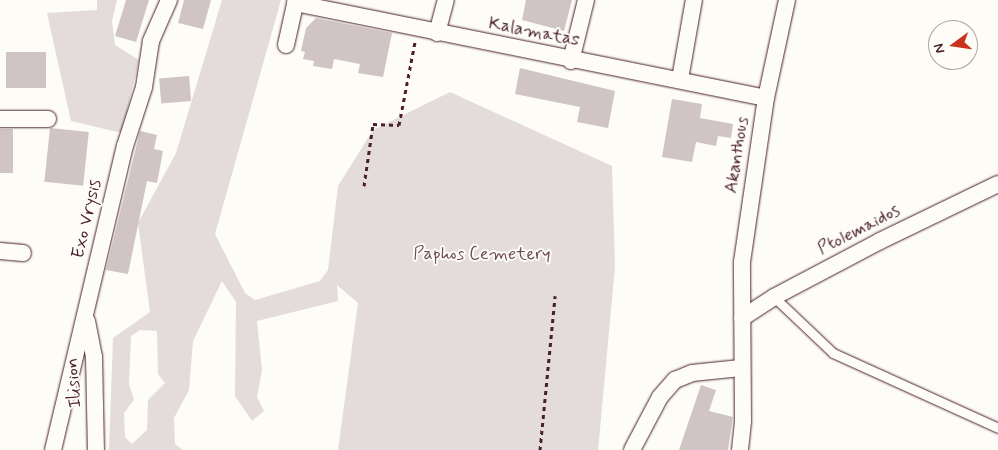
<!DOCTYPE html>
<html>
<head>
<meta charset="utf-8">
<style>
	body { margin:0 }
	#map { position:relative; width:998px; height:450px; overflow:hidden; background:#fdfcf7; font-family:Mynerve,sans-serif }
	div>[style] { position:absolute }
	[style*='--x'] { left:calc(var(--x)*1px); top:calc(var(--y)*1px); width:calc(var(--w)*1px); rotate:calc(var(--a)*1deg) }
	.green>* { inset:0; background:#e3dcda }
	.building>* { inset:0; background:#d0c5c4; transform-origin:0 0 }
	.path>* { height:3px; margin-top:-1.5px; transform-origin:0; background:repeating-linear-gradient(90deg,#4a1f2b 0 4px,transparent 0 8px) }
	.roads { filter:drop-shadow(0 0 1px #4a1f2b) drop-shadow(0 0 1px #4a1f2b) }
	.lane>* { height:9px; margin:-4.5px; padding:0 4.5px; transform-origin:4.5px; border-radius:4.5px; background:#fdfcf7 }
	.street>* { height:16px; margin:-8px; padding:0 8px; transform-origin:8px; border-radius:8px; background:#fdfcf7 }
	span { translate:-50% -50%; white-space:nowrap; text-align:center; line-height:1.15; -webkit-text-stroke:4px #fdfcf7; paint-order:stroke }
	.street-label { font-size:18px; color:#4a1f2b }
	.park-label { font-size:18px; color:#704e57 }
	.north { position:absolute; left:928px; top:20px; width:50px; height:50px; box-sizing:border-box; background:#fdfcf7; border:1px solid #b5a4a5; border-radius:50%; rotate:256deg; font-size:14px; font-weight:700; line-height:20px; text-align:center; color:#4a1f2b }
	.north::after { content:''; display:block; margin:auto; width:18px; height:22px; background:#c8321e; clip-path:polygon(50% 0,100% 100%,50% 72%,0 100%) }
</style>
</head>
<body>
<div id="map">
	<div class="green">
		<div style="clip-path:polygon(97px 0,117px 0,112px 21px,115px 45px,139px 60px,122px 133px,71px 121px,47px 13px,97px 10px)"></div>
		<div style="clip-path:polygon(evenodd,222px 0,281px 0,215px 234px,245px 293px,255px 300px,320px 281px,328px 270px,338px 186px,373px 130px,450px 92px,612px 166px,615px 267px,598px 450px,338px 450px,358px 303px,337px 285px,338px 301px,257px 321px,262px 370px,257px 397px,264px 411px,252px 421px,235px 396px,236px 302px,222px 281px,193px 341px,189px 390px,174px 418px,175px 444px,183px 450px,109px 450px,113px 338px,150px 312px,138px 223px,176px 153px,222px 0,140px 330px,157px 331px,158px 374px,165px 383px,148px 400px,147px 430px,132px 444px,125px 437px,124px 413px,134px 400px,129px 384px,131px 336px,140px 330px)"></div>
	</div>
	<div class="building">
		<div style="clip-path:polygon(126px 0,149px 0,136px 42px,115px 36px)"></div>
		<div style="clip-path:polygon(184px 0,211px 0,203px 29px,178px 23px)"></div>
		<div style="clip-path:polygon(526px 0,572px 0,564px 31px,522px 20px)"></div>
		<div style="clip-path:polygon(316px 18px,392px 33px,383px 77px,358px 73px,360px 64px,334px 59px,332px 69px,313px 66px,314px 61px,303px 59px,305px 52px,301px 51px,306px 28px)"></div>
		<div style="left:6px;top:52px;width:40px;height:36px"></div>
		<div style="clip-path:polygon(520px 68px,615px 91px,608px 128px,577px 122px,580px 107px,515px 94px)"></div>
		<div style="left:189px;top:76px;width:25px;height:30px;rotate:85deg"></div>
		<div style="clip-path:polygon(672px 99px,702px 104px,700px 118px,733px 124px,731px 138px,718px 136px,716px 146px,696px 142px,692px 162px,662px 157px)"></div>
		<div style="left:50px;top:128px;width:39px;height:54px;rotate:6deg"></div>
		<div style="left:0;top:129px;width:13px;height:44px"></div>
		<div style="clip-path:polygon(140px 131px,157px 135px,154px 149px,163px 151px,157px 183px,147px 181px,128px 274px,106px 270px)"></div>
		<div style="clip-path:polygon(701px 385px,716px 390px,709px 411px,733px 417px,728px 450px,679px 450px)"></div>
	</div>
	<div class="path">
		<div style="--x:364;--y:186;--w:63;--a:-81.7"></div>
		<div style="--x:373;--y:124;--w:26;--a:2"></div>
		<div style="--x:399;--y:125;--w:85;--a:-79.1"></div>
		<div style="--x:540;--y:450;--w:155;--a:-84.4"></div>
	</div>
	<div class="roads">
		<div class="lane">
			<div style="--x:774;--y:297;--w:81;--a:43.5"></div>
			<div style="--x:833;--y:353;--w:181;--a:24.4"></div>
		</div>
		<div class="street">
			<div style="--x:295;--y:3;--w:480;--a:11.4"></div>
			<div style="--x:437;--y:33;--w:34;--a:-75"></div>
			<div style="--x:286;--y:45;--w:46;--a:-77.5"></div>
			<div style="--x:571;--y:61;--w:63;--a:-76.2"></div>
			<div style="--x:680;--y:79;--w:80;--a:-80"></div>
			<div style="--x:0;--y:119;--w:48;--a:0"></div>
			<div style="--x:0;--y:251;--w:23;--a:5"></div>
			<div style="--x:742;--y:318;--w:38;--a:-33"></div>
			<div style="--x:774;--y:297;--w:120;--a:-27.8"></div>
			<div style="--x:880;--y:241;--w:131;--a:-25.8"></div>
			<div style="--x:87;--y:321;--w:37;--a:79"></div>
			<div style="--x:94;--y:357;--w:93;--a:88.8"></div>
			<div style="--x:53;--y:450;--w:312;--a:-76.7"></div>
			<div style="--x:125;--y:146;--w:62;--a:-72.1"></div>
			<div style="--x:144;--y:87;--w:47;--a:-81.3"></div>
			<div style="--x:151;--y:41;--w:45;--a:-66.3"></div>
			<div style="--x:632;--y:450;--w:60;--a:-62.2"></div>
			<div style="--x:660;--y:397;--w:23;--a:-49"></div>
			<div style="--x:675;--y:380;--w:18;--a:-22"></div>
			<div style="--x:692;--y:373;--w:49;--a:-5.8"></div>
			<div style="--x:740;--y:450;--w:30;--a:-84"></div>
			<div style="--x:743;--y:420;--w:158;--a:-90.4"></div>
			<div style="--x:742;--y:262;--w:166;--a:-81.7"></div>
			<div style="--x:766;--y:98;--w:100;--a:-77.9"></div>
		</div>
	</div>
	<div class="street-label">
		<span style="left:534px;top:32px;rotate:11deg">Kalamatas</span>
		<span style="left:737px;top:155px;rotate:-81deg">Akanthous</span>
		<span style="left:87px;top:219px;rotate:-77deg">Exo Vrysis</span>
		<span style="left:859px;top:230px;rotate:-27deg">Ptolemaidos</span>
		<span style="left:74px;top:383px;rotate:-94deg">Ilision</span>
	</div>
	<div class="park-label">
		<span style="left:482px;top:254px">Paphos Cemetery</span>
	</div>
	<div class="north">N</div>
</div>
</body>
</html>
